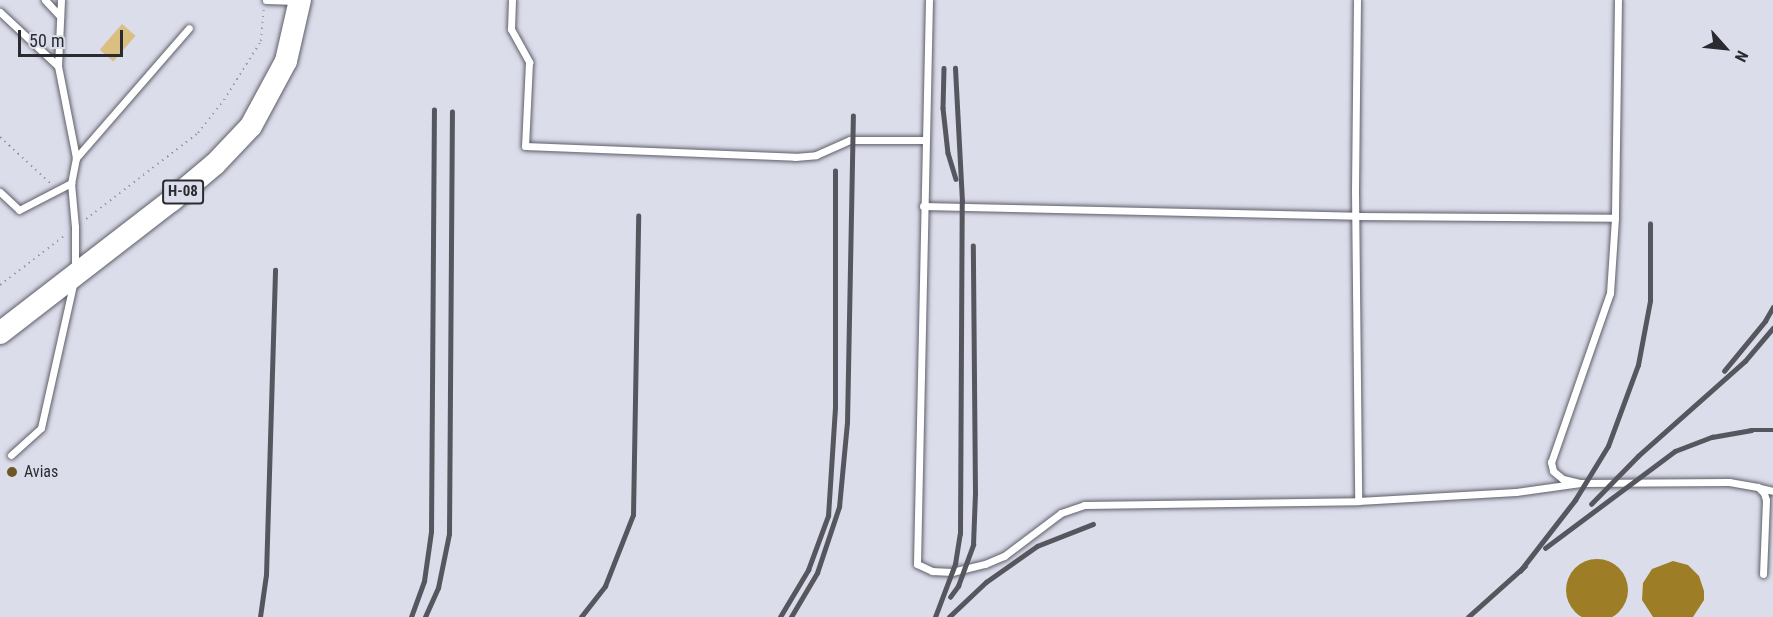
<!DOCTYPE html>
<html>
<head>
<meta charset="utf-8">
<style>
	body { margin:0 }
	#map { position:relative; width:1773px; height:617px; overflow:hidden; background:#dcddea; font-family:"Roboto Condensed",sans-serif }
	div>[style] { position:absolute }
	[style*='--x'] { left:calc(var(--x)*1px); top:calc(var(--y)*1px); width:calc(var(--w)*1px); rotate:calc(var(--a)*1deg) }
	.green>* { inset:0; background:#dabf80; transform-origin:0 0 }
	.water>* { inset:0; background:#9d7d25 }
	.round { border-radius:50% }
	.path>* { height:2px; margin-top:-1px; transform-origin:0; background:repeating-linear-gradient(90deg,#999aa4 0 1.5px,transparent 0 6px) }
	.roads { filter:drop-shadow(0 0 2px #5d5e69) drop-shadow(0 0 2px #5d5e69) }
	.service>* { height:7px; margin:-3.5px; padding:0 3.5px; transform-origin:3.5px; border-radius:3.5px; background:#fff }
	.primary>* { height:22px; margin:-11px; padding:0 11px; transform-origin:11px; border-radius:11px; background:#fff }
	.rail>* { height:4.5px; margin:-2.25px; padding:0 2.25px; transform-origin:2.25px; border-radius:2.25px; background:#56575e }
	.dots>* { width:16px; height:16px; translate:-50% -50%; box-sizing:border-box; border:3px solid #dcddea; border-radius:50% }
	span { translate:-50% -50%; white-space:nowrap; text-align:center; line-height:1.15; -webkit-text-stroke:5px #dcddea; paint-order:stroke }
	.shield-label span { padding:2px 4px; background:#dcddea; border:2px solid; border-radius:4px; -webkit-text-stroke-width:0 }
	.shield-label { font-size:15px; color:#2a2b30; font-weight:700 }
	.poi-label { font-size:16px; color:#2a2b30 }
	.left { translate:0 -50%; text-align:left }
	.north { position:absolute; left:1695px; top:18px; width:60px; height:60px; -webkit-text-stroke:4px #dcddea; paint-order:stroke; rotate:117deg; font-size:16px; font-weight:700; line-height:24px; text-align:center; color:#2a2b30 }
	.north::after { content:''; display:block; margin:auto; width:21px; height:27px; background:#2a2b30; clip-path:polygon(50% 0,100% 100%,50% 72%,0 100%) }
	.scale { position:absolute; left:18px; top:30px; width:105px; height:27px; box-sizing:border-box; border:3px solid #2a2b30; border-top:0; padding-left:8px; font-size:18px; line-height:21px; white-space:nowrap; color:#2a2b30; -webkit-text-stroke:4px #dcddea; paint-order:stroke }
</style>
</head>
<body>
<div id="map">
	<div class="green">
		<div style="left:122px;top:24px;width:18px;height:34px;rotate:41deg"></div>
	</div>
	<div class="water">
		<div class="round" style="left:1566px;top:559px;width:62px;height:62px"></div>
		<div style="clip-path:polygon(1673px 561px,1688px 565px,1699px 576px,1704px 591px,1704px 600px,1693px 617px,1653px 617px,1642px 600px,1643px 583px,1652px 569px)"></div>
	</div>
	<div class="path">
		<div style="--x:0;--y:137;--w:68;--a:42.6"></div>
		<div style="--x:86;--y:219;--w:141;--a:-37.5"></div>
		<div style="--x:198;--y:133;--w:42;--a:-51.8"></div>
		<div style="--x:224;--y:100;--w:70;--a:-57.9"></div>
		<div style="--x:261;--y:41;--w:32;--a:-85"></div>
		<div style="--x:0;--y:285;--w:81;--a:-37.4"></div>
	</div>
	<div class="roads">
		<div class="service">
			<div style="--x:45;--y:0;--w:22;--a:47"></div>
			<div style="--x:61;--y:0;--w:66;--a:92.6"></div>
			<div style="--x:58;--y:66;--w:94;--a:78.9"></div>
			<div style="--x:76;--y:158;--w:25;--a:101"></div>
			<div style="--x:71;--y:183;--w:44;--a:84.8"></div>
			<div style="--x:75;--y:227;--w:41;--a:90"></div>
			<div style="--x:266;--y:0;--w:30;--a:2"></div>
			<div style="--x:512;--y:0;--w:29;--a:92"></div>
			<div style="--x:511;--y:29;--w:38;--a:61"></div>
			<div style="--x:529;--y:62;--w:84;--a:92.7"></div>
			<div style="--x:525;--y:146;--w:270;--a:2.3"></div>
			<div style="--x:795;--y:157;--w:21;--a:-5"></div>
			<div style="--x:816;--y:155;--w:37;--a:-24"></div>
			<div style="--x:850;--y:140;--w:75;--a:0"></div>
			<div style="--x:929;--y:0;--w:564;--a:91.22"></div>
			<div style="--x:917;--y:564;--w:17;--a:25"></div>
			<div style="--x:932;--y:571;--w:20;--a:3"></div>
			<div style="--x:952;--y:572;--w:34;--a:-14"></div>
			<div style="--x:985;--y:564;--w:21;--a:-23"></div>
			<div style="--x:1004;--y:556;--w:71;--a:-37"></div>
			<div style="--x:1061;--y:513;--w:24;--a:-19"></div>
			<div style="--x:1084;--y:505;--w:274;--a:-0.8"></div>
			<div style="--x:1358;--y:501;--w:158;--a:-3.3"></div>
			<div style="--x:1516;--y:492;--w:65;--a:-8"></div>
			<div style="--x:1357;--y:0;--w:191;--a:90.6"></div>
			<div style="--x:1355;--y:191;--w:310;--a:89.4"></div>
			<div style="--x:1618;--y:0;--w:218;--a:90.8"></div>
			<div style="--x:1615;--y:218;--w:75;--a:93.8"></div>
			<div style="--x:1610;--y:293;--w:179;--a:109.2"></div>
			<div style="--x:1551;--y:462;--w:9;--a:77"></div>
			<div style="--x:1553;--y:471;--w:13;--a:39"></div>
			<div style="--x:1563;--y:479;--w:17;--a:13"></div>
			<div style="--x:1580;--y:483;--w:149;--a:-0.4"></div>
			<div style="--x:1729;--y:482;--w:29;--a:10"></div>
			<div style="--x:1758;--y:487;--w:8;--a:45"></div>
			<div style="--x:1764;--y:493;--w:7;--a:74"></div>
			<div style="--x:1766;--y:500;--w:74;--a:92.3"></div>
			<div style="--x:0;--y:12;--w:79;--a:43"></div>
			<div style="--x:76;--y:158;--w:172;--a:-49"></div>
			<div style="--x:0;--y:192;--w:26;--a:43"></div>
			<div style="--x:19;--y:210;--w:59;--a:-27.4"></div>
			<div style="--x:923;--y:206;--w:433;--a:1.3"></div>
			<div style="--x:1356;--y:216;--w:259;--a:0.4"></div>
			<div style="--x:11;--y:455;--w:40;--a:-42"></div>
			<div style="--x:41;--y:428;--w:147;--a:-77.4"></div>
			<div style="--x:1760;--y:488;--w:13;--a:13"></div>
		</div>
		<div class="primary">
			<div style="--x:0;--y:333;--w:216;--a:-37.7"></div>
			<div style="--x:171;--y:201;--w:57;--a:-40.1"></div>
			<div style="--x:215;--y:164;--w:52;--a:-46.5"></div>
			<div style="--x:251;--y:126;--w:74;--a:-61.7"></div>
			<div style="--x:286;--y:61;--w:63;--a:-77.1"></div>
		</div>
	</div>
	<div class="rail">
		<div style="--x:944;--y:68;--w:40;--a:91.4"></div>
		<div style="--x:943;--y:108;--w:45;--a:83.7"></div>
		<div style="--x:948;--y:153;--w:27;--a:73"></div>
		<div style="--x:1724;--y:371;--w:65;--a:-50.6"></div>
		<div style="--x:1765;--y:321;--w:16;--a:-60"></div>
		<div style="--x:1591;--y:504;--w:67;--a:-45.6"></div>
		<div style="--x:1638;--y:456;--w:143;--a:-41.6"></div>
		<div style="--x:1745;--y:361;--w:43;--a:-49.7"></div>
		<div style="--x:1545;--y:548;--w:162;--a:-36.7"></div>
		<div style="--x:1675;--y:451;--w:40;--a:-21"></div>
		<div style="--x:1712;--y:437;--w:40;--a:-10"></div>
		<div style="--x:1751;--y:430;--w:22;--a:0"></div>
		<div style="--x:1520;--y:571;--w:90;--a:-52.2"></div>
		<div style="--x:1575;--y:500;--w:63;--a:-58.6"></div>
		<div style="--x:1608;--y:446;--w:86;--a:-69.7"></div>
		<div style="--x:1638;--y:365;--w:65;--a:-79.4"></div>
		<div style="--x:1650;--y:301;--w:77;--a:-90"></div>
		<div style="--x:950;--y:597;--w:14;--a:-54"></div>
		<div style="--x:958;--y:586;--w:44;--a:-69.9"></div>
		<div style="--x:973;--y:545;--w:51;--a:-87.8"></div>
		<div style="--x:975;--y:494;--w:248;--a:-90.5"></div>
		<div style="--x:260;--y:617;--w:42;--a:-81.9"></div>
		<div style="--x:266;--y:575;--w:305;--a:-88.3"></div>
		<div style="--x:411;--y:617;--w:38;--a:-70"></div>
		<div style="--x:424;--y:581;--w:49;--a:-81.9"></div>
		<div style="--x:431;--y:532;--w:422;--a:-89.6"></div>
		<div style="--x:425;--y:617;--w:32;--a:-66"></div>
		<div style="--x:438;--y:588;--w:55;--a:-78.5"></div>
		<div style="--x:449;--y:534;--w:422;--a:-89.6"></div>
		<div style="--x:581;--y:617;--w:39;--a:-52"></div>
		<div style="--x:605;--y:586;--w:76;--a:-68.5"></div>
		<div style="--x:633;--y:515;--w:299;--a:-89"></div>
		<div style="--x:780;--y:617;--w:55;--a:-59.2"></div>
		<div style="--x:808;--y:570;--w:58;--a:-69.7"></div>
		<div style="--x:828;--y:516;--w:108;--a:-86.3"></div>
		<div style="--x:835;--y:408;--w:237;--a:-90"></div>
		<div style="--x:791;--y:617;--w:51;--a:-59.4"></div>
		<div style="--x:817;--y:573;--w:70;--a:-71.6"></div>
		<div style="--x:839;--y:507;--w:84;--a:-84.6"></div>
		<div style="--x:847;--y:423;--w:307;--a:-88.9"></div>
		<div style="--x:935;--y:617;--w:57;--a:-69.3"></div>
		<div style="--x:955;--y:564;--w:30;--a:-81"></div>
		<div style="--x:960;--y:534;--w:332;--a:-89.7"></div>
		<div style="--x:962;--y:202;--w:134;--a:-93"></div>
		<div style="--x:949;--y:617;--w:51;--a:-43.4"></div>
		<div style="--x:986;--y:582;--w:62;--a:-35.2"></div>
		<div style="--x:1037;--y:546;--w:60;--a:-21.4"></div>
		<div style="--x:1468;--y:617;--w:76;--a:-41.8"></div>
	</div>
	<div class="dots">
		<div style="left:12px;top:472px;background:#6c5827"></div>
	</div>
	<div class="shield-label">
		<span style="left:183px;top:192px">Н-08</span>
	</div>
	<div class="poi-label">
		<span class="left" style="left:24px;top:472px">Avias</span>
	</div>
	<div class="north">N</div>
	<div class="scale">50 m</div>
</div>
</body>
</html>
